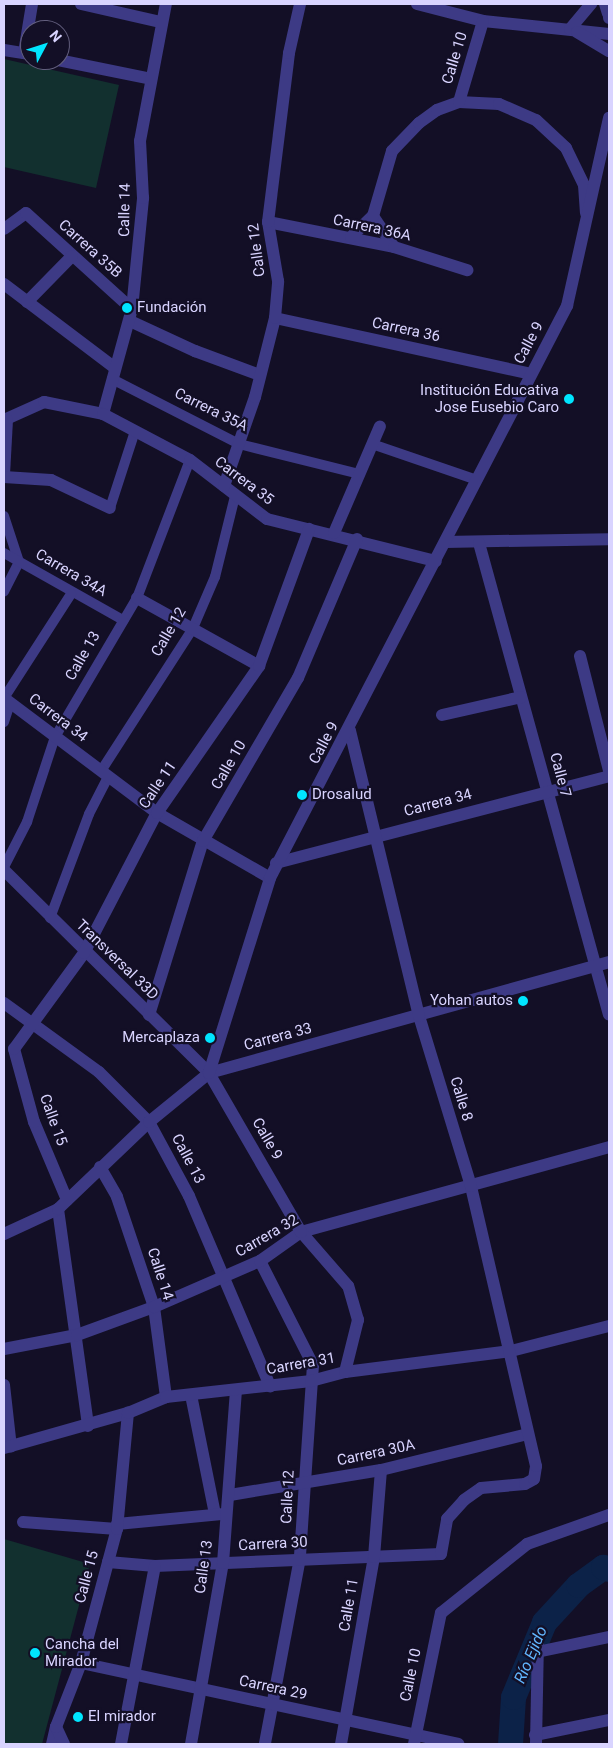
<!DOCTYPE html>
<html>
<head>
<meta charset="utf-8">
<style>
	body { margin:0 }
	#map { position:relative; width:613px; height:1748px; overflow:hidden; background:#130f26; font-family:Roboto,sans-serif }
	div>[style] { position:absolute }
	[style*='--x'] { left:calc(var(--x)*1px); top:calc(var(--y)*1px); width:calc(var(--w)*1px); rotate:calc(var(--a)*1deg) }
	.green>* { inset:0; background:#12302f }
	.river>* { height:25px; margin:-12.5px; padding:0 12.5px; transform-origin:12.5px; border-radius:12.5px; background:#0c2248 }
	.pedestrian>* { height:10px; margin:-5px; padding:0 5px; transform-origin:5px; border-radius:5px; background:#3d3a85 }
	.minor>* { height:12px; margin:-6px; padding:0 6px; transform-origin:6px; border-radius:6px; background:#3d3a85 }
	.tertiary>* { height:12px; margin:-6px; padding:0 6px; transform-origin:6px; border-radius:6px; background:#3d3a85 }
	.dots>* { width:14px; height:14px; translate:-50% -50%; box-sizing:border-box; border:2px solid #130f26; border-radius:50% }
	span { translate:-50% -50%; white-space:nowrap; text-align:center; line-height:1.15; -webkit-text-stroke:4.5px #130f26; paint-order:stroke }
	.street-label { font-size:15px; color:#d9d4ff }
	.poi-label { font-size:15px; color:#d9d4ff }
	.left { translate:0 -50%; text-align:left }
	.right { translate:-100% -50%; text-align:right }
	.water-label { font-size:16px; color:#62b6ff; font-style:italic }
	.frame { position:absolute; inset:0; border:5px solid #d9d4ff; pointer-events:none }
	.north { position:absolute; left:20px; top:20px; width:50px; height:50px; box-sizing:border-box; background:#130f26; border:1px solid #625e7d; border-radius:50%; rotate:50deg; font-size:14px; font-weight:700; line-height:20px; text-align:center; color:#d9d4ff }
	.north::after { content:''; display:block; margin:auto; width:18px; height:22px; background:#00e5ff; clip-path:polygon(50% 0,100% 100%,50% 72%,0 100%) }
</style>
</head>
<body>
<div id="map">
	<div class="green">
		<div style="clip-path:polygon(4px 59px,119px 85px,96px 188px,4px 167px)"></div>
		<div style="clip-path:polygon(4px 1539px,90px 1564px,42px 1744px,4px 1743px)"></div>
	</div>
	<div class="river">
		<div style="--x:510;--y:1744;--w:47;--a:-86.3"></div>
		<div style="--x:513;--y:1697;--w:81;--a:-67.5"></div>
		<div style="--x:544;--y:1622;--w:50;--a:-47.4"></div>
		<div style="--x:578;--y:1585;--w:31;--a:-36"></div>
		<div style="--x:603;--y:1567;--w:6;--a:18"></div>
	</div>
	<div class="pedestrian">
		<div style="--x:112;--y:379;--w:143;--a:27.1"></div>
		<div style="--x:239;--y:444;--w:124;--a:14"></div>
		<div style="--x:372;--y:444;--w:111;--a:18.9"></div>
		<div style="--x:110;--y:508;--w:81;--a:-72"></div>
		<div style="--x:4;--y:516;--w:48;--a:71.9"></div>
		<div style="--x:19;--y:562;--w:33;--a:117"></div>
		<div style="--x:4;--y:553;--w:137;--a:29.4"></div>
		<div style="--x:4;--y:698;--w:124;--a:-57.2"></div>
		<div style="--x:4;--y:722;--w:20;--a:-72"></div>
		<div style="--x:101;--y:771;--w:170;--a:-57.2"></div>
		<div style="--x:193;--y:628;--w:56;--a:-66.7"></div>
		<div style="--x:215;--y:577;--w:83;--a:-76.1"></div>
		<div style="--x:4;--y:867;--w:51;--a:-62.9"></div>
		<div style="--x:27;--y:822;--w:89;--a:-71.8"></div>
		<div style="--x:55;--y:737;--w:161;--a:-59.5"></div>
		<div style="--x:137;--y:598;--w:148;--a:-69"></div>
		<div style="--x:50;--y:918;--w:111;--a:-69.4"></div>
		<div style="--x:89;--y:814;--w:42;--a:-62.8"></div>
	</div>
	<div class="minor">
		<div style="--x:81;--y:4;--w:82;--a:12.7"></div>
		<div style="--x:417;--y:4;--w:68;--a:14.4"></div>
		<div style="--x:483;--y:21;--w:127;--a:5.9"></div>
		<div style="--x:605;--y:4;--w:10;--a:73"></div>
		<div style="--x:570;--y:29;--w:33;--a:-50"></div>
		<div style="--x:577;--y:32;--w:37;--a:31"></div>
		<div style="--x:4;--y:50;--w:26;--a:9"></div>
		<div style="--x:24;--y:53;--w:50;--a:-80.7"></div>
		<div style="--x:58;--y:60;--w:95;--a:11.5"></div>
		<div style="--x:459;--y:102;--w:40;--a:2.9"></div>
		<div style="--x:499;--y:104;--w:40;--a:23.4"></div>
		<div style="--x:536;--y:120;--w:41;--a:43"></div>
		<div style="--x:566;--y:148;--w:41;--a:64.1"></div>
		<div style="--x:584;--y:185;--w:28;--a:86"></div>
		<div style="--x:373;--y:216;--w:37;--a:56"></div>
		<div style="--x:268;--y:222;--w:128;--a:11.2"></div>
		<div style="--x:394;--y:247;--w:77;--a:17.5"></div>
		<div style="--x:4;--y:229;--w:27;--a:-36"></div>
		<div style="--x:26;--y:213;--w:143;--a:42.2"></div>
		<div style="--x:351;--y:237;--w:30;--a:-44"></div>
		<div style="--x:373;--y:216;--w:68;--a:-73.7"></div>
		<div style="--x:392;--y:151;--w:39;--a:-46"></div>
		<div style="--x:419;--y:123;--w:22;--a:-36"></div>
		<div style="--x:437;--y:110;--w:23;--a:-20"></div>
		<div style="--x:459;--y:102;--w:84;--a:-73.5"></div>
		<div style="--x:4;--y:284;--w:139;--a:37.1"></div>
		<div style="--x:27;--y:302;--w:64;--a:-45.6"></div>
		<div style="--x:275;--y:318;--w:262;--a:12.3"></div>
		<div style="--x:130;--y:321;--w:72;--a:24.8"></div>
		<div style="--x:195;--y:351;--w:69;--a:20.3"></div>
		<div style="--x:103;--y:414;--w:109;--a:-74.6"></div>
		<div style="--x:132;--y:309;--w:112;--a:-84.3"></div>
		<div style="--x:143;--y:198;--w:57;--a:-93"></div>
		<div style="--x:140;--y:141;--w:139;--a:-79.3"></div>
		<div style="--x:4;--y:420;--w:44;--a:-24.2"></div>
		<div style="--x:44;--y:402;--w:60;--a:11.5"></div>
		<div style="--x:103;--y:414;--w:98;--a:27.9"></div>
		<div style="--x:190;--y:460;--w:97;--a:37.5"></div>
		<div style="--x:267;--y:519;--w:174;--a:14"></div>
		<div style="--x:4;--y:475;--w:55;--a:-86.9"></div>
		<div style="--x:4;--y:477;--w:47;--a:3.7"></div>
		<div style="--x:51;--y:480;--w:65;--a:25.4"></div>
		<div style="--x:224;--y:486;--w:94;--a:-70.8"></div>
		<div style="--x:255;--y:397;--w:81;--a:-75.8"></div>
		<div style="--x:275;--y:318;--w:37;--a:-85"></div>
		<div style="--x:278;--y:281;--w:60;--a:-99.6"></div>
		<div style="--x:268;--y:222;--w:170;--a:-82.9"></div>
		<div style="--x:289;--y:53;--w:50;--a:-77.3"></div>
		<div style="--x:334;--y:533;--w:116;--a:-66.7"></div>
		<div style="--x:445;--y:542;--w:164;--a:-1"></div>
		<div style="--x:479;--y:543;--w:489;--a:74.6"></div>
		<div style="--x:137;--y:598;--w:140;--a:29.1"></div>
		<div style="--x:580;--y:656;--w:119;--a:75.8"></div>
		<div style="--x:4;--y:698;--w:191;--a:36.9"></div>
		<div style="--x:157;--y:813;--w:130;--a:29.9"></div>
		<div style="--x:442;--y:715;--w:81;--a:-12.8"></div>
		<div style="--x:276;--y:863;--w:344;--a:-14.6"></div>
		<div style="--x:4;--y:870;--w:289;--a:44.7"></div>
		<div style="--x:4;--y:1003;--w:117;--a:36"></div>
		<div style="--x:99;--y:1072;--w:71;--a:45"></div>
		<div style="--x:149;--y:1122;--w:84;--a:61.6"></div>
		<div style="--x:189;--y:1196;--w:207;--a:66.9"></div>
		<div style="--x:149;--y:1015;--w:182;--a:-72.8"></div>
		<div style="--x:203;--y:841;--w:189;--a:-59.8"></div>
		<div style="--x:298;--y:678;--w:151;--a:-67"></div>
		<div style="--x:100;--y:1167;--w:34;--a:60"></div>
		<div style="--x:117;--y:1197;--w:116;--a:71.4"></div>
		<div style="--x:154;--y:1307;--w:91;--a:82.4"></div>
		<div style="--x:67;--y:1200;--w:85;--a:-112.9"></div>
		<div style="--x:34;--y:1122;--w:76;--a:-105.3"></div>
		<div style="--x:14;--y:1049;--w:119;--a:-53.9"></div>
		<div style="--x:84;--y:953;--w:158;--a:-62.5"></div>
		<div style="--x:157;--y:813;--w:179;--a:-55.2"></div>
		<div style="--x:259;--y:666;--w:146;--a:-69.9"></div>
		<div style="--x:58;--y:1209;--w:219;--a:82.1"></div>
		<div style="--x:4;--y:1234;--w:60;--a:-24.8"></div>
		<div style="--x:58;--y:1209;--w:126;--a:-43.7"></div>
		<div style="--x:149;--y:1122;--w:77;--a:-39.2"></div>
		<div style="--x:209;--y:1073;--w:415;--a:-15.5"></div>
		<div style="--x:260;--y:1261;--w:117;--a:63"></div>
		<div style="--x:313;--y:1365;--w:193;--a:93.9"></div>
		<div style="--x:300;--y:1558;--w:189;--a:100.7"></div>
		<div style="--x:4;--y:1349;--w:74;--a:-10.9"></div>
		<div style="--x:77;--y:1335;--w:82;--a:-20"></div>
		<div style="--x:154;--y:1307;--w:116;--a:-23.5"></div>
		<div style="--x:260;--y:1261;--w:50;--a:-35.3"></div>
		<div style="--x:301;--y:1232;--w:320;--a:-15.4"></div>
		<div style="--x:345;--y:1372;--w:167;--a:-7.2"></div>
		<div style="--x:511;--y:1351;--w:101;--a:-14.3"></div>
		<div style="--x:4;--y:1385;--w:62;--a:83.6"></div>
		<div style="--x:191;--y:1395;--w:121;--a:78.6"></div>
		<div style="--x:4;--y:1448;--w:129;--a:-15.8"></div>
		<div style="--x:230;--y:1495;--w:153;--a:-9.4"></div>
		<div style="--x:381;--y:1470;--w:151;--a:-13.8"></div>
		<div style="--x:23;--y:1522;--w:94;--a:4.3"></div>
		<div style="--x:117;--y:1524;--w:105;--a:-5.4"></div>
		<div style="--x:108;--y:1562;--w:47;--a:4.9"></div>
		<div style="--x:155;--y:1566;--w:286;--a:-2.4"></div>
		<div style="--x:441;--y:1554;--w:36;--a:-80"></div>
		<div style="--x:447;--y:1519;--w:25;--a:-48"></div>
		<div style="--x:464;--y:1500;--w:21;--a:-35"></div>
		<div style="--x:481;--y:1488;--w:44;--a:-5.2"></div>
		<div style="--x:525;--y:1484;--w:10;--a:-29"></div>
		<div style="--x:534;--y:1479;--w:13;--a:-81"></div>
		<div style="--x:536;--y:1466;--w:287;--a:-103.1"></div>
		<div style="--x:471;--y:1186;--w:178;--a:-107"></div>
		<div style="--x:419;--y:1016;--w:294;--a:-103.6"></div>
		<div style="--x:537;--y:1652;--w:74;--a:-11.8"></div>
		<div style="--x:81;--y:1663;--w:386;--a:12.1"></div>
		<div style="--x:535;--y:1735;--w:76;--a:-11.5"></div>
		<div style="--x:52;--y:1744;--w:17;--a:-77"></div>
		<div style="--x:121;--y:1744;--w:181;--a:-79.2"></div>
		<div style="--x:191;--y:1744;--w:184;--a:-80"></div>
		<div style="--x:223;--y:1563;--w:171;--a:-85.7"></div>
		<div style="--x:341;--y:1744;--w:190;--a:-80"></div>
		<div style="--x:374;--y:1557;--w:87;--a:-85.4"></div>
		<div style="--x:414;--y:1744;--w:134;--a:-78.4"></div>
		<div style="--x:441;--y:1613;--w:110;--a:-38.7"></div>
		<div style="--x:527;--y:1544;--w:87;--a:-19.5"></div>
		<div style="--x:536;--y:1744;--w:102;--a:-88.9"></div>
	</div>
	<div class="tertiary">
		<div style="--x:609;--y:13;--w:5;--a:90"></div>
		<div style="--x:64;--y:1744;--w:19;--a:-115"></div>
		<div style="--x:56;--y:1727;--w:69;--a:-68.7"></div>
		<div style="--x:81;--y:1663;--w:139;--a:-75"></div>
		<div style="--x:117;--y:1529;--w:117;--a:-84.6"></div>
		<div style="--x:128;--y:1413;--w:41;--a:-22.8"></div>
		<div style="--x:166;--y:1397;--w:146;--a:-6.3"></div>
		<div style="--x:311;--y:1381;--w:35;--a:-15"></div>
		<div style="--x:345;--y:1372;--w:54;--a:-76"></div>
		<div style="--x:358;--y:1320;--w:35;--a:-106"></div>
		<div style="--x:348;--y:1286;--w:72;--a:-131"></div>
		<div style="--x:301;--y:1232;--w:184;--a:-120.1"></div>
		<div style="--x:209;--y:1073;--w:204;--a:-72.6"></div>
		<div style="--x:270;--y:878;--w:645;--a:-62.56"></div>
		<div style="--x:567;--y:306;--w:193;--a:-77.4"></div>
	</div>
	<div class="dots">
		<div style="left:127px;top:308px;background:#00e5ff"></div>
		<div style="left:569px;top:399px;background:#00e5ff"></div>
		<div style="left:302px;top:795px;background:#00e5ff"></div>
		<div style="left:523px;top:1001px;background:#00e5ff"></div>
		<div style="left:210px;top:1038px;background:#00e5ff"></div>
		<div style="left:35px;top:1653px;background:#00e5ff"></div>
		<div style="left:78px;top:1717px;background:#00e5ff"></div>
	</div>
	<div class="street-label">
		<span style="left:455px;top:58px;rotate:-73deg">Calle 10</span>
		<span style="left:125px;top:210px;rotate:-89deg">Calle 14</span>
		<span style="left:372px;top:228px;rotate:12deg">Carrera 36A</span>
		<span style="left:90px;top:249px;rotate:42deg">Carrera 35B</span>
		<span style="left:257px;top:250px;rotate:-97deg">Calle 12</span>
		<span style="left:406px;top:330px;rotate:12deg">Carrera 36</span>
		<span style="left:529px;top:343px;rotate:-62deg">Calle 9</span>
		<span style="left:211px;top:410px;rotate:26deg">Carrera 35A</span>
		<span style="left:244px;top:481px;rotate:37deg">Carrera 35</span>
		<span style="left:71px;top:573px;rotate:30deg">Carrera 34A</span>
		<span style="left:169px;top:632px;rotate:-60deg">Calle 12</span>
		<span style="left:83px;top:656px;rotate:-60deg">Calle 13</span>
		<span style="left:58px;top:718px;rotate:37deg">Carrera 34</span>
		<span style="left:324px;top:743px;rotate:-62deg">Calle 9</span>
		<span style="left:229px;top:765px;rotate:-60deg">Calle 10</span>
		<span style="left:560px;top:775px;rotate:75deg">Calle 7</span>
		<span style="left:158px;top:785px;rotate:-56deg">Calle 11</span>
		<span style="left:438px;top:803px;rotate:-15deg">Carrera 34</span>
		<span style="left:117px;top:960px;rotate:44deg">Transversal 33D</span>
		<span style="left:278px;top:1037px;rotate:-15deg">Carrera 33</span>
		<span style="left:461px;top:1099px;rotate:73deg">Calle 8</span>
		<span style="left:53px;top:1120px;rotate:70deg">Calle 15</span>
		<span style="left:267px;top:1139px;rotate:60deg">Calle 9</span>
		<span style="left:188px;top:1159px;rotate:62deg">Calle 13</span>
		<span style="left:267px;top:1236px;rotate:-30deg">Carrera 32</span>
		<span style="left:160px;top:1274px;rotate:72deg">Calle 14</span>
		<span style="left:301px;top:1364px;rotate:-10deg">Carrera 31</span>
		<span style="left:376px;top:1453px;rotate:-12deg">Carrera 30A</span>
		<span style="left:288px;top:1497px;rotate:-87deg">Calle 12</span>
		<span style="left:273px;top:1544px;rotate:-3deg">Carrera 30</span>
		<span style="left:204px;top:1567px;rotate:-82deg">Calle 13</span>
		<span style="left:87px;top:1577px;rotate:-75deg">Calle 15</span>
		<span style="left:349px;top:1605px;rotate:-80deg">Calle 11</span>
		<span style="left:411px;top:1675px;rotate:-78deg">Calle 10</span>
		<span style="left:273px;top:1688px;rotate:12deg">Carrera 29</span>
	</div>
	<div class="poi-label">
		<span class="left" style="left:137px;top:308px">Fundación</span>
		<span class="right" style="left:559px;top:399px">Institución Educativa<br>Jose Eusebio Caro</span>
		<span class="left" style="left:312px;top:795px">Drosalud</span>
		<span class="right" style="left:513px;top:1001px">Yohan autos</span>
		<span class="right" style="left:200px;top:1038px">Mercaplaza</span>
		<span class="left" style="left:45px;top:1653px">Cancha del<br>Mirador</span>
		<span class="left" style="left:88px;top:1717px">El mirador</span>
	</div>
	<div class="water-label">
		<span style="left:531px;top:1655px;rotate:-67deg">Río Ejido</span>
	</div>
	<div class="frame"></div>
	<div class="north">N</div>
</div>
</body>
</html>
